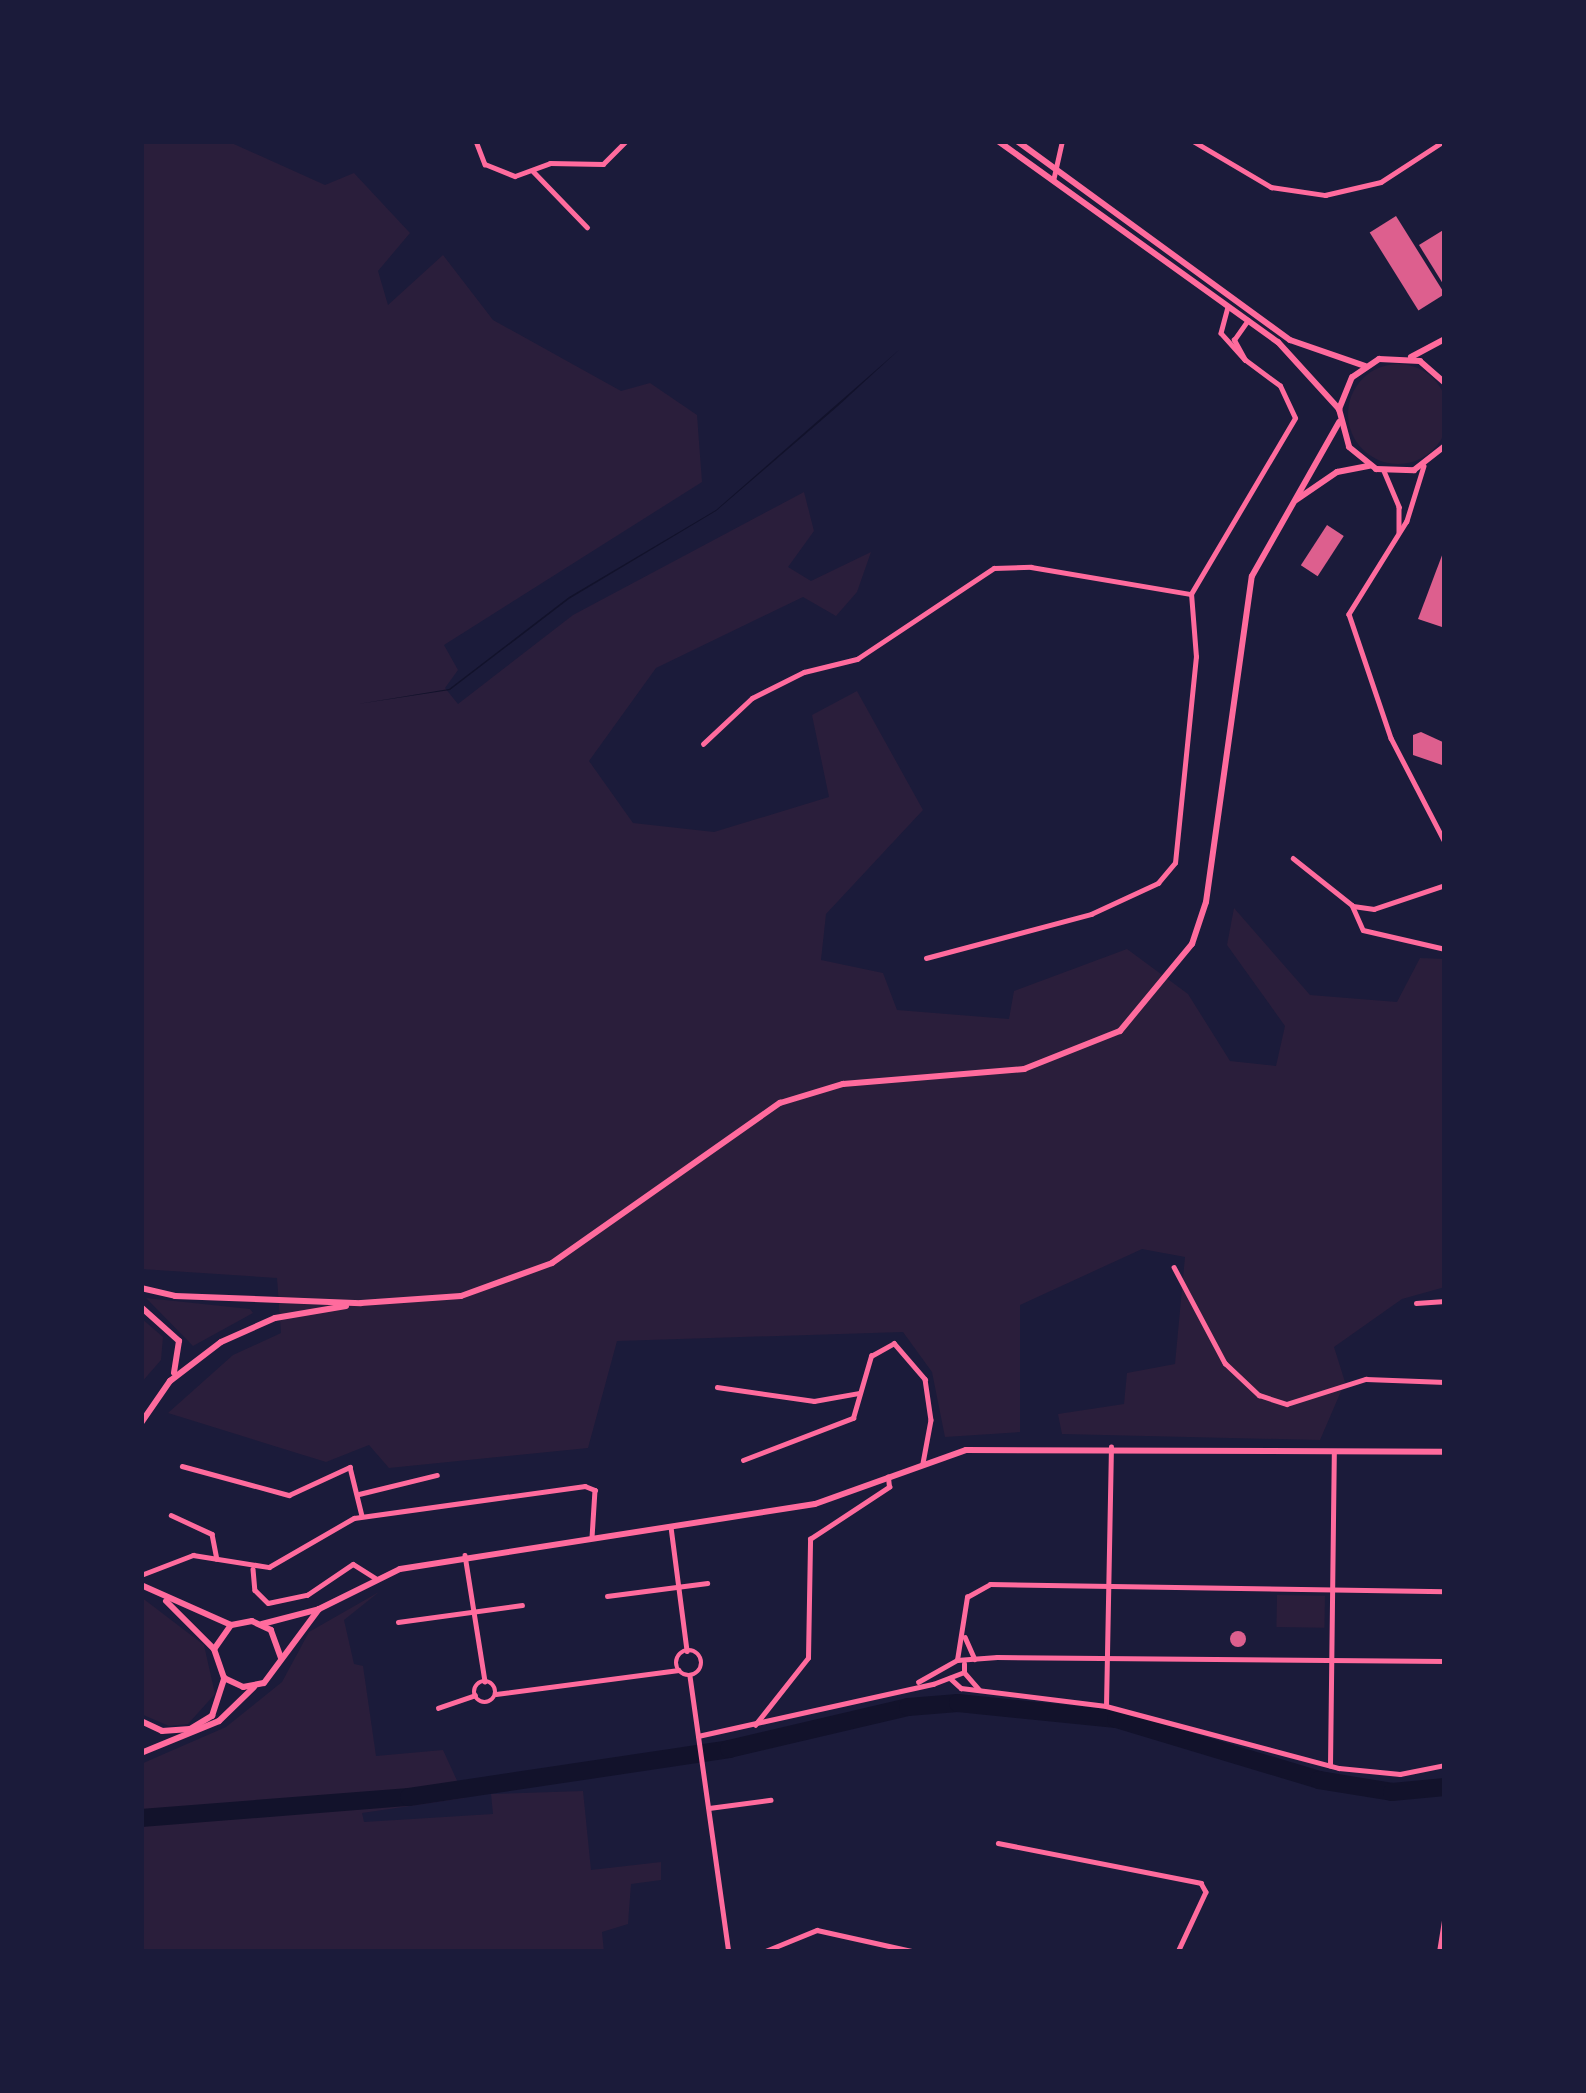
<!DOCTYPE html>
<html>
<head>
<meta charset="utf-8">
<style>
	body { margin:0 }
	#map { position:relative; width:1586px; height:2093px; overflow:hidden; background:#1b1b3a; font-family:Overpass,sans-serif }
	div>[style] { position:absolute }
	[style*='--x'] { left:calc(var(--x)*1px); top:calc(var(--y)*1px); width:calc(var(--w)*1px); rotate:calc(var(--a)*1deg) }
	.green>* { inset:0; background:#2a1e3b; transform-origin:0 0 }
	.round { border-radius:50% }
	.water>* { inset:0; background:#12122b }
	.river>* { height:18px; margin:-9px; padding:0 9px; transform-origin:9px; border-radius:9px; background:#12122b }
	.building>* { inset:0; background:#dd5f8e; transform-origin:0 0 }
	.minor>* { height:4.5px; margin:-2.25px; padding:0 2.25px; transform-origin:2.25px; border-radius:2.25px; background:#ff6b9d }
	.minor>.ring { margin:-2.25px; padding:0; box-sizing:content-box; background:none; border:4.5px solid #ff6b9d; border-radius:50% }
	.secondary>* { height:6px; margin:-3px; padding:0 3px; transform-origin:3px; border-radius:3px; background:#ff6b9d }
	.primary>* { height:6px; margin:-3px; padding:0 3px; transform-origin:3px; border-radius:3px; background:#ff6b9d }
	span { translate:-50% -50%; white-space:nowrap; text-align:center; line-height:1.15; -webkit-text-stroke:12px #1b1b3a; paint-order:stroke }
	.frame { position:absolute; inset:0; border:144px solid #1b1b3a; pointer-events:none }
</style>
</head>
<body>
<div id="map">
	<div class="green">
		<div style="clip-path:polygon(141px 141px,227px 141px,325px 185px,354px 173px,410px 233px,378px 271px,388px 305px,443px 255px,493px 320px,621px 391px,650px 383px,697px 415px,702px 482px,444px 645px,458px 670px,445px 688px,458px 704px,573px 615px,804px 492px,814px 531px,788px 567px,811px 581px,871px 552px,857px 592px,836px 616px,803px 597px,656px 668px,589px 761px,633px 823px,714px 832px,829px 797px,812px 715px,857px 691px,923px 810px,826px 914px,821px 960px,883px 973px,897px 1010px,1009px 1019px,1014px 991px,1127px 949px,1188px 994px,1230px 1061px,1276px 1066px,1285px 1026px,1227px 945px,1234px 908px,1310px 995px,1397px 1002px,1420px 958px,1445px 959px,1445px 1287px,1402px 1299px,1334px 1347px,1345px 1382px,1320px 1440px,1062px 1434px,1058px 1414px,1124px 1404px,1127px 1373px,1175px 1364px,1185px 1257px,1142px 1249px,1020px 1305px,1020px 1432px,945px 1437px,932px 1372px,903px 1332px,617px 1341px,588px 1448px,389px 1468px,369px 1445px,326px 1462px,168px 1413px,233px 1355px,281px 1333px,277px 1278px,141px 1269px)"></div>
		<div class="round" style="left:1348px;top:364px;width:100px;height:100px"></div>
		<div style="clip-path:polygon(146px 1298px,250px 1309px,253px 1313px,193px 1346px)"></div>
		<div style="clip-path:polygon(141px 1318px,163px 1337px,161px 1360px,141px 1383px)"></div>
		<div style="clip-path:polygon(379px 1592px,344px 1620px,354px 1664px,363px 1666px,376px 1756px,443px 1750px,465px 1798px,362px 1813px,364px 1822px,493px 1814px,491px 1794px,583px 1791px,591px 1870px,661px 1862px,661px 1880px,631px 1884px,628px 1924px,602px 1932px,604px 1952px,141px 1952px,141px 1764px,226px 1727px,282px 1682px,309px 1632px)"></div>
		<div style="left:1277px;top:1595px;width:48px;height:32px;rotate:1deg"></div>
		<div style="clip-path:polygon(141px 1597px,204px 1645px,215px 1694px,188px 1724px,169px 1726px,141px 1714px)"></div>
	</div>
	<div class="water">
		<div style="clip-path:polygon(900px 349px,838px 406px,716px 511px,569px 599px,450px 690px,358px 704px,449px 689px,569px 597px,716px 510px)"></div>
	</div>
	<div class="river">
		<div style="--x:141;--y:1818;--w:269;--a:-4.5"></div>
		<div style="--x:409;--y:1797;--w:324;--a:-8.5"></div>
		<div style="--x:729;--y:1749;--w:184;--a:-13.2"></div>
		<div style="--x:908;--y:1707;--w:50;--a:-4.6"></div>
		<div style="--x:958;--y:1703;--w:159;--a:5.8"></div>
		<div style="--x:1116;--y:1719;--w:212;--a:16.7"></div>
		<div style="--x:1319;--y:1780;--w:74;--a:9.3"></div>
		<div style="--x:1392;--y:1792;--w:53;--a:-5.4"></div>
	</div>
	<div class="building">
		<div style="left:1396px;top:216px;width:92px;height:31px;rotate:58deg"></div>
		<div style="clip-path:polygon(1445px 229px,1445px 287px,1419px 245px)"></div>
		<div style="left:1327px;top:525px;width:20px;height:48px;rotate:33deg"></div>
		<div style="clip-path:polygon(1444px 550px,1445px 550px,1445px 628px,1418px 619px)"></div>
		<div style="clip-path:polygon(1421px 732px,1445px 743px,1445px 766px,1413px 755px,1413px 735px)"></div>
		<div class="round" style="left:1230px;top:1631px;width:16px;height:16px"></div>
	</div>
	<div class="minor">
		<div style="--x:476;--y:141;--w:25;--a:69"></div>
		<div style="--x:485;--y:164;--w:32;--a:22"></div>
		<div style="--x:515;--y:176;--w:37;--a:-20"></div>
		<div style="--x:550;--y:163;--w:53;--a:1.1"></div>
		<div style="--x:603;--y:164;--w:33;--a:-45"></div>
		<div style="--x:1193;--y:141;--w:91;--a:30.5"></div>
		<div style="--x:1271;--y:187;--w:55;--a:8.4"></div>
		<div style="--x:1325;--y:195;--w:57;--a:-13.1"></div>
		<div style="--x:1381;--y:182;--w:75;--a:-33.1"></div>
		<div style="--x:533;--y:171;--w:78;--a:46"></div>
		<div style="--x:1053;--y:181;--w:41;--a:-77.3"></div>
		<div style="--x:1228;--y:307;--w:27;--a:105"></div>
		<div style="--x:1221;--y:333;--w:36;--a:48"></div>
		<div style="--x:1245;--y:360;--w:23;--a:-119"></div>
		<div style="--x:1234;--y:340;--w:24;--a:-55"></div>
		<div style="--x:1424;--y:466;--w:58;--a:107.2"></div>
		<div style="--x:1407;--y:521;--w:110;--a:121.9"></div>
		<div style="--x:1349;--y:614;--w:131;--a:71.3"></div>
		<div style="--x:1391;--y:738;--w:117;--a:62.6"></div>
		<div style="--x:1384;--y:471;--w:39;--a:67"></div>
		<div style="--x:1399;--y:507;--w:25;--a:90"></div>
		<div style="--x:703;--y:744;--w:67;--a:-43.2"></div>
		<div style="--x:752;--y:698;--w:58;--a:-26.6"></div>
		<div style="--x:804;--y:672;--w:55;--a:-13.8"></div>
		<div style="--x:857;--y:659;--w:164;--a:-33.6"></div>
		<div style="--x:994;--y:568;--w:37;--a:-2"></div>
		<div style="--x:1031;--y:567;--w:162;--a:9.6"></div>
		<div style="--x:1191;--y:594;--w:204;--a:-59.4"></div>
		<div style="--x:1295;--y:418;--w:35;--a:-115"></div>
		<div style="--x:1280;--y:386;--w:44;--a:-143.4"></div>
		<div style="--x:1293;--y:858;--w:75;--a:38.5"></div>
		<div style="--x:1352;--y:905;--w:27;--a:66"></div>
		<div style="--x:1363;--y:930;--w:84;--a:13"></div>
		<div style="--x:1353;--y:906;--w:21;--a:8"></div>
		<div style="--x:1374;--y:909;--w:75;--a:-18.7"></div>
		<div style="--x:926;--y:958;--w:171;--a:-14.9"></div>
		<div style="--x:1091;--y:914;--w:74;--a:-24.8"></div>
		<div style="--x:1158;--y:883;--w:26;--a:-50"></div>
		<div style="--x:1175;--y:863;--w:207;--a:-84.2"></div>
		<div style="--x:1196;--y:657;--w:63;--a:-94.5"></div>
		<div style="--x:1174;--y:1267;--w:109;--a:62"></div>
		<div style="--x:1225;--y:1363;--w:47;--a:43.3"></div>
		<div style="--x:1259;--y:1395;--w:29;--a:18"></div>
		<div style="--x:1287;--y:1404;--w:83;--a:-17.6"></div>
		<div style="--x:1366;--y:1379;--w:79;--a:2.2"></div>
		<div style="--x:1416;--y:1303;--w:29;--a:-4"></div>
		<div style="--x:717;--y:1387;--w:98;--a:8.2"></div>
		<div style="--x:814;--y:1401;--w:46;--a:-10.1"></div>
		<div style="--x:743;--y:1460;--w:118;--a:-20.9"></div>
		<div style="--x:853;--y:1418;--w:65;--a:-73.8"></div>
		<div style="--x:871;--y:1356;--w:26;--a:-29"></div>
		<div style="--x:894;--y:1343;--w:48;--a:49.3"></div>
		<div style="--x:925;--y:1379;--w:41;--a:81.7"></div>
		<div style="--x:931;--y:1420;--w:44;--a:100.5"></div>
		<div style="--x:182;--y:1466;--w:111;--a:15.2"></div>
		<div style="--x:289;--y:1495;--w:67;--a:-24.7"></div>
		<div style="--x:350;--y:1467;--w:50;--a:76.2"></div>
		<div style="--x:359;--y:1494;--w:80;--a:-13.7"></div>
		<div style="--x:171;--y:1515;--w:45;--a:24.9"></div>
		<div style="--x:212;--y:1534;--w:25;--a:79"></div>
		<div style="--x:671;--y:1527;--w:125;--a:82.6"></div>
		<div style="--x:465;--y:1555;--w:128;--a:81"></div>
		<div style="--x:253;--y:1569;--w:21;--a:85"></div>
		<div style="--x:255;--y:1590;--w:18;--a:45"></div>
		<div style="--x:268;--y:1603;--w:40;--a:-12"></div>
		<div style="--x:307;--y:1595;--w:55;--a:-34"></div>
		<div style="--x:353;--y:1564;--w:28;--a:32"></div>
		<div style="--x:141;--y:1575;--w:56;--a:-21"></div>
		<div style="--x:193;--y:1555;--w:77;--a:9"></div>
		<div style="--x:269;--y:1567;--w:98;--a:-30"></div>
		<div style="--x:354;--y:1518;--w:233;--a:-7.9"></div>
		<div style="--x:585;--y:1486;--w:11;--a:22"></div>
		<div style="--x:595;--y:1490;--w:48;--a:93.6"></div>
		<div style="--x:607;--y:1596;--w:101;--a:-7.4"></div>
		<div style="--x:398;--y:1622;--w:125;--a:-7.8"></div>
		<div style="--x:965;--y:1637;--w:24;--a:66"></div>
		<div class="ring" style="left:676px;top:1650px;width:21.5px;height:21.5px"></div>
		<div style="--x:957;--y:1660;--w:64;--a:-81"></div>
		<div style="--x:967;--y:1597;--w:26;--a:-29"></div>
		<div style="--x:990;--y:1584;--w:455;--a:0.9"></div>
		<div style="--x:964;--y:1672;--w:23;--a:49"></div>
		<div style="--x:690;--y:1676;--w:279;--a:82"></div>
		<div style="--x:950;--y:1678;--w:15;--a:42"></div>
		<div style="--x:961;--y:1688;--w:146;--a:7.1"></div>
		<div style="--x:1106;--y:1706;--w:241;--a:14.9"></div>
		<div style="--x:1339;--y:1768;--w:61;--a:5.6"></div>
		<div style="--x:1400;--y:1774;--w:46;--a:-11.3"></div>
		<div class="ring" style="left:474px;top:1681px;width:17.5px;height:17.5px"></div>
		<div style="--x:918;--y:1682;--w:45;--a:-29.4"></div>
		<div style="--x:957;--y:1660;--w:40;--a:-4.3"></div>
		<div style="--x:997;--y:1657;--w:448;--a:0.5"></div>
		<div style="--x:496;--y:1694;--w:184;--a:-7.5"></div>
		<div style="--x:1106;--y:1706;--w:259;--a:-88.9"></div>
		<div style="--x:438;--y:1708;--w:39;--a:-19"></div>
		<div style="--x:755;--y:1725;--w:85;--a:-51.7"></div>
		<div style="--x:808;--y:1658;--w:119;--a:-89"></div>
		<div style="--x:810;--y:1539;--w:95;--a:-33.4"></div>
		<div style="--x:889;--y:1487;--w:10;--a:-96"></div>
		<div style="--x:698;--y:1736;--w:241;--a:-12.5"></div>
		<div style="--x:933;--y:1684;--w:33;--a:-21"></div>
		<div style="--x:964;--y:1672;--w:8;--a:-90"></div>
		<div style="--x:1330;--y:1766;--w:312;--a:-89.3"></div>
		<div style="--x:709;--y:1808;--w:62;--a:-7.5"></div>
		<div style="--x:998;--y:1843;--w:207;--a:11.1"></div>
		<div style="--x:1201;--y:1883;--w:10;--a:61"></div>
		<div style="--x:1206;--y:1892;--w:66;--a:115"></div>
		<div style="--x:763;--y:1952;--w:58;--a:-22.2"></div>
		<div style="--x:817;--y:1930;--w:101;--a:12.5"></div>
		<div style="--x:934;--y:1952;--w:22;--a:0"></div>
		<div style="--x:1439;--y:1952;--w:39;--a:-81"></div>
	</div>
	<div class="secondary">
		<div style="--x:998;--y:141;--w:345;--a:35.7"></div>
		<div style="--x:1278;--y:342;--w:91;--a:47.7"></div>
		<div style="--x:1017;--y:141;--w:338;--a:36.1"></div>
		<div style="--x:1290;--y:340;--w:79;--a:19.1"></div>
	</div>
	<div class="primary">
		<div style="--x:1411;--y:357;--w:38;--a:-28"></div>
		<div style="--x:1445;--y:383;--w:33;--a:-139"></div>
		<div style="--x:1420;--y:361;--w:41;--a:-177.2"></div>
		<div style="--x:1379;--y:359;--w:32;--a:146"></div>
		<div style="--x:1352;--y:377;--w:35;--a:112"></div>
		<div style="--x:1339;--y:409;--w:39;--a:75"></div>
		<div style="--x:1349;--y:447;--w:35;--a:39"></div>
		<div style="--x:1376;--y:469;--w:38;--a:2"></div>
		<div style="--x:1414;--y:470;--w:39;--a:-38"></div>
		<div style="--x:1296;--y:500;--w:50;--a:-34.3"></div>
		<div style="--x:1337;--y:472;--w:33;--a:-11"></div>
		<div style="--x:141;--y:1288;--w:35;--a:13"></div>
		<div style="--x:175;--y:1296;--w:186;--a:2.2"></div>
		<div style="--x:361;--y:1303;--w:100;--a:-4"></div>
		<div style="--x:461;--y:1296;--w:97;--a:-19.9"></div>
		<div style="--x:552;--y:1263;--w:279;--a:-35.1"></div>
		<div style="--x:780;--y:1103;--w:66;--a:-16.8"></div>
		<div style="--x:843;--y:1084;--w:182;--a:-4.7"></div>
		<div style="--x:1024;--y:1069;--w:103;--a:-21.6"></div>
		<div style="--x:1120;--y:1031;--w:113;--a:-50.4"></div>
		<div style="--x:1192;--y:944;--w:44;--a:-71.6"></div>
		<div style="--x:1206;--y:902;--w:329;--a:-82"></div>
		<div style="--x:1252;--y:576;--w:177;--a:-60.5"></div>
		<div style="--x:141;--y:1307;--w:51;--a:41.8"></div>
		<div style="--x:179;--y:1341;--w:32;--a:99"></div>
		<div style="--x:141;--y:1423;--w:51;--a:-55.4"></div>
		<div style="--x:170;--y:1381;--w:64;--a:-37.4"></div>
		<div style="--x:221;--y:1342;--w:59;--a:-24"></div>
		<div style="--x:275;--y:1318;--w:72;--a:-9.6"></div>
		<div style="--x:141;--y:1585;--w:98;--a:24"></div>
		<div style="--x:166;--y:1601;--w:68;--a:45"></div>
		<div style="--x:262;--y:1624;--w:59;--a:-14.7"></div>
		<div style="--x:319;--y:1609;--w:90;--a:-26.3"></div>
		<div style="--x:400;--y:1569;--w:420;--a:-8.9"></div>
		<div style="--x:815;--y:1504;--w:160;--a:-19.7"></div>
		<div style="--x:966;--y:1450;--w:479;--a:0.2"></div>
		<div style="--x:281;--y:1658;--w:30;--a:-110"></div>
		<div style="--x:271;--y:1630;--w:21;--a:-155"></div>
		<div style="--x:252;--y:1621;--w:21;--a:169"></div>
		<div style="--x:231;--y:1625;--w:29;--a:125"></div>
		<div style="--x:214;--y:1649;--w:31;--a:71"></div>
		<div style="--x:224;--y:1678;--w:21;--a:25"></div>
		<div style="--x:243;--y:1687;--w:21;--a:-11"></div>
		<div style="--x:264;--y:1683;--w:92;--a:-53.4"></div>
		<div style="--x:141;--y:1721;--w:23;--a:25"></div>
		<div style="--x:162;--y:1731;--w:28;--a:-4"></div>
		<div style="--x:190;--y:1729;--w:26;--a:-31"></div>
		<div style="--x:212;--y:1716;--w:40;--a:-72"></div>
		<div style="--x:141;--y:1753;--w:84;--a:-22.3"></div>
		<div style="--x:219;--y:1721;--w:49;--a:-44.2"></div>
	</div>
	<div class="frame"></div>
</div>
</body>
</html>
